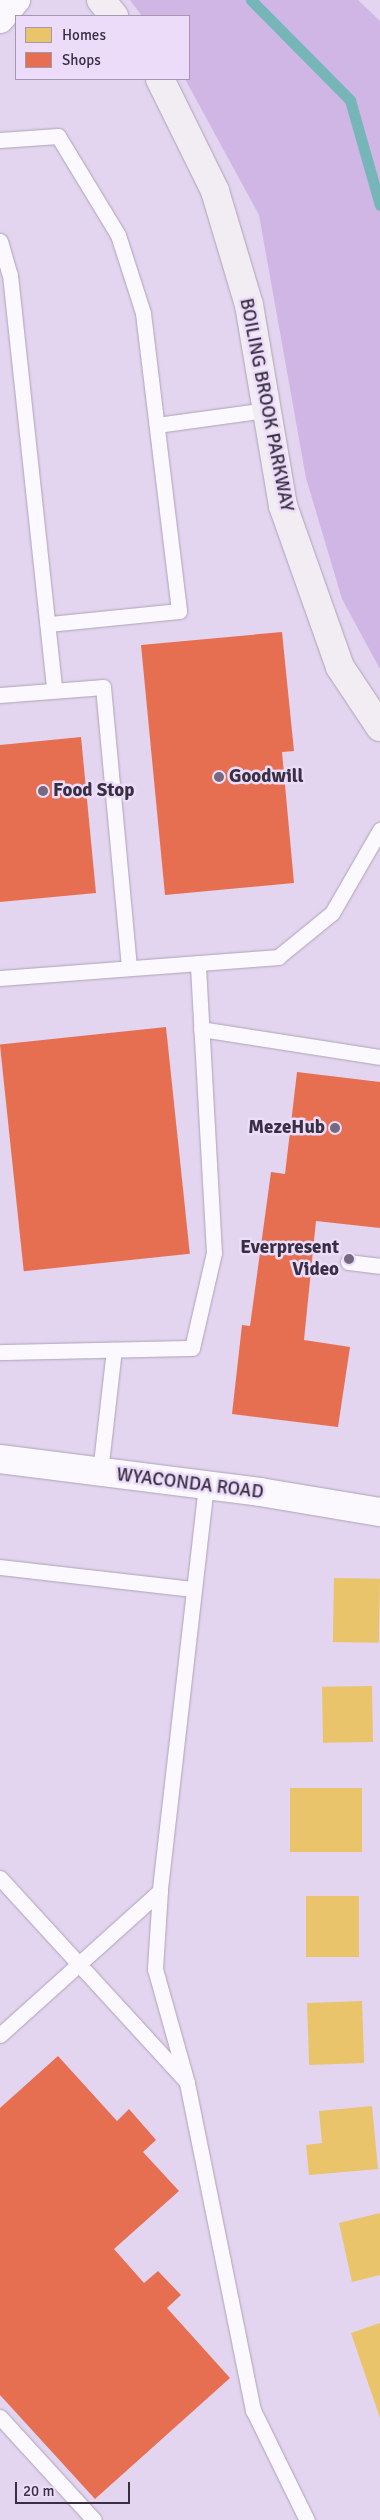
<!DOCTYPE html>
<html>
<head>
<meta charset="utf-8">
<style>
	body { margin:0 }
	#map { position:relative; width:380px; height:2520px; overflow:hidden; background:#e3d5f0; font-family:Signika,sans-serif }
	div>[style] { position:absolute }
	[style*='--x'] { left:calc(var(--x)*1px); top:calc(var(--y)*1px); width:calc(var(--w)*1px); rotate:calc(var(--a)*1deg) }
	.green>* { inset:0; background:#cfb6e4 }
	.homes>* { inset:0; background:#e9c46a; transform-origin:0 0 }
	.shops>* { inset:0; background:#e76f51; transform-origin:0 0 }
	.stream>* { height:11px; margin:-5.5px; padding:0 5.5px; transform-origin:5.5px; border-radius:5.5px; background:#76b5b8 }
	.roads { filter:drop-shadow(0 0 1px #aea3b7) drop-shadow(0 0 1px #aea3b7) }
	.lane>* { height:15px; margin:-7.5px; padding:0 7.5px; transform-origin:7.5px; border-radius:7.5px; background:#fbf9fd }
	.street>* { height:28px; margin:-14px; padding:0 14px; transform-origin:14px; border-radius:14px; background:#fbf9fd }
	.secondary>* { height:28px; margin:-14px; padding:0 14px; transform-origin:14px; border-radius:14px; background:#f2edf2 }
	.dots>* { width:14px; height:14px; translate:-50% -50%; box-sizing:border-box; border:2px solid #ecdcfa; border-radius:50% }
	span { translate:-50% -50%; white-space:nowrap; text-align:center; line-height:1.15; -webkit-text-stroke:5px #ecdcfa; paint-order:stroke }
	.street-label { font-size:19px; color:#392f42 }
	.poi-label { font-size:19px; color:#392f42; font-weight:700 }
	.left { translate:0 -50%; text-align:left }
	.right { translate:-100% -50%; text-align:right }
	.legend { position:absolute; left:15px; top:15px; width:175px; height:65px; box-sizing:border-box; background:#ecdcfa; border:1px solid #a497b0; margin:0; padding:6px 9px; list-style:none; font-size:15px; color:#392f42 }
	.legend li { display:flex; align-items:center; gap:10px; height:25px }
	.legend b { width:25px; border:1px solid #a497b0 }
	.scale { position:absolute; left:15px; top:2482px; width:115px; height:22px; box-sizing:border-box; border:2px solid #392f42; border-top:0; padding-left:6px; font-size:15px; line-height:18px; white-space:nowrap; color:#392f42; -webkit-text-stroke:4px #ecdcfa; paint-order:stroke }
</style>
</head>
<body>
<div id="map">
	<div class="green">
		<div style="clip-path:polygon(130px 0,358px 0,380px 21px,380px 669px,342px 599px,306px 478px,259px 215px,185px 79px,189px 79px,189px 16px,142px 16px)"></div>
	</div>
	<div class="homes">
		<div style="left:334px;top:1578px;width:46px;height:64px;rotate:1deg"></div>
		<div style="left:372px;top:1686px;width:56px;height:50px;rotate:89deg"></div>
		<div style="left:290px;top:1788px;width:72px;height:64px"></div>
		<div style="left:306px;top:1896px;width:53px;height:61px"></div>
		<div style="left:362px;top:2001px;width:62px;height:55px;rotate:88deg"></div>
		<div style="clip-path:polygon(372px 2106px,378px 2169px,309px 2175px,306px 2145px,322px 2143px,319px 2111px)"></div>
		<div style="clip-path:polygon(380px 2213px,380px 2275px,352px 2282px,339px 2223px)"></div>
		<div style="clip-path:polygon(380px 2323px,380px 2418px,351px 2333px)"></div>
	</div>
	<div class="shops">
		<div style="clip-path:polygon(282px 632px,294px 751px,282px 752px,294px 883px,165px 895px,141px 645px)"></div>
		<div style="clip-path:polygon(81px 737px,96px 893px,0 902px,0 745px)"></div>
		<div style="left:166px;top:1027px;width:228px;height:167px;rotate:84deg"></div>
		<div style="clip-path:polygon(297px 1072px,380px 1082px,380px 1228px,316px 1221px,304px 1340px,350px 1347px,338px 1427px,232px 1414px,242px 1325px,250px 1326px,271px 1172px,285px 1174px)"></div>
		<div style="clip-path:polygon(58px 2056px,117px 2121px,129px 2109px,156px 2140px,143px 2152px,179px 2191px,114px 2249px,144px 2283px,158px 2271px,181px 2295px,167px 2308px,230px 2378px,95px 2499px,0 2395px,0 2108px)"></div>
	</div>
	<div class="stream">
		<div style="--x:251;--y:0;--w:141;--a:45.3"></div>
		<div style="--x:350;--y:100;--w:109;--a:74.1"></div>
	</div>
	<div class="roads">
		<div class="lane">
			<div style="--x:0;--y:140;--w:58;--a:-3.9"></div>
			<div style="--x:58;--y:136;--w:116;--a:58.8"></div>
			<div style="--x:118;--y:235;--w:82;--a:72.2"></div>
			<div style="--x:143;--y:313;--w:300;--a:83.1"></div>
			<div style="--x:179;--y:611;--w:132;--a:174.3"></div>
			<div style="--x:0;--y:241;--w:35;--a:74"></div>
			<div style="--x:10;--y:275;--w:417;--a:83.9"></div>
			<div style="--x:157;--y:425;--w:111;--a:-7.8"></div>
			<div style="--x:0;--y:695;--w:103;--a:-4.4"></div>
			<div style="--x:103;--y:687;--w:281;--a:84.7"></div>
			<div style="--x:0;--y:978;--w:279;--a:-4.3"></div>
			<div style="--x:278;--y:957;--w:70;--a:-39.2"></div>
			<div style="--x:332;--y:913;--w:96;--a:-60"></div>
			<div style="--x:201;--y:1029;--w:181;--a:8.9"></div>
			<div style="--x:348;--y:1262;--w:32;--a:7"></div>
			<div style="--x:0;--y:1352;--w:192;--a:-1.2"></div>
			<div style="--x:192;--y:1348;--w:98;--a:-77"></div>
			<div style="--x:214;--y:1253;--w:290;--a:-93.2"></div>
			<div style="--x:100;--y:1472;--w:123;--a:-83.5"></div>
			<div style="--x:206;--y:1485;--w:409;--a:96.5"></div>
			<div style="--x:160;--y:1891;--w:78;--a:93.7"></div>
			<div style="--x:155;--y:1969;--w:118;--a:74.3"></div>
			<div style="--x:187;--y:2083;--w:334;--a:78.6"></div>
			<div style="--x:253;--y:2410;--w:123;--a:63.9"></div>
			<div style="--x:0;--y:1567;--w:193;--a:6.5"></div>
			<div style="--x:0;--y:1878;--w:274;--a:47.5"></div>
			<div style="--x:0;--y:2035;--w:215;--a:-42"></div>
			<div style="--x:0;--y:2417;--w:139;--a:47.6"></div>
		</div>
		<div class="street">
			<div style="--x:0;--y:19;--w:25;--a:-50"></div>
			<div style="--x:0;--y:1459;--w:262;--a:7.2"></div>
			<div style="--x:260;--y:1492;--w:122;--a:9.5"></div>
		</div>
		<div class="secondary">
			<div style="--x:101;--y:0;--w:21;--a:51"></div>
			<div style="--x:160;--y:79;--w:125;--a:63.8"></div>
			<div style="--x:215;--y:191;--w:119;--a:73.4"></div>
			<div style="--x:249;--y:305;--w:204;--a:80.4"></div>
			<div style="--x:283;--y:506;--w:171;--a:70.5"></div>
			<div style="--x:340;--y:667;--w:72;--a:56.3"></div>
		</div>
	</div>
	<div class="dots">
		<div style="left:219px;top:777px;background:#74697f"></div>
		<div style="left:43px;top:791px;background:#74697f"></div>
		<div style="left:335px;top:1128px;background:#74697f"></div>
		<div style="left:349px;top:1259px;background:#74697f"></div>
	</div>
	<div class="street-label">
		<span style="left:266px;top:405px;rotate:79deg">BOILING BROOK PARKWAY</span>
		<span style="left:190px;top:1484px;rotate:7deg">WYACONDA ROAD</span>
	</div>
	<div class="poi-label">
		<span class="left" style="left:229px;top:777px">Goodwill</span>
		<span class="left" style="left:53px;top:791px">Food Stop</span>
		<span class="right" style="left:325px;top:1128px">MezeHub</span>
		<span class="right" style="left:339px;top:1259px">Everpresent<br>Video</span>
	</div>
	<ul class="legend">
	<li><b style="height:14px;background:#e9c46a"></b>Homes</li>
	<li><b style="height:14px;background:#e76f51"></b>Shops</li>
	</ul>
	<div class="scale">20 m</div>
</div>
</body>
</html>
